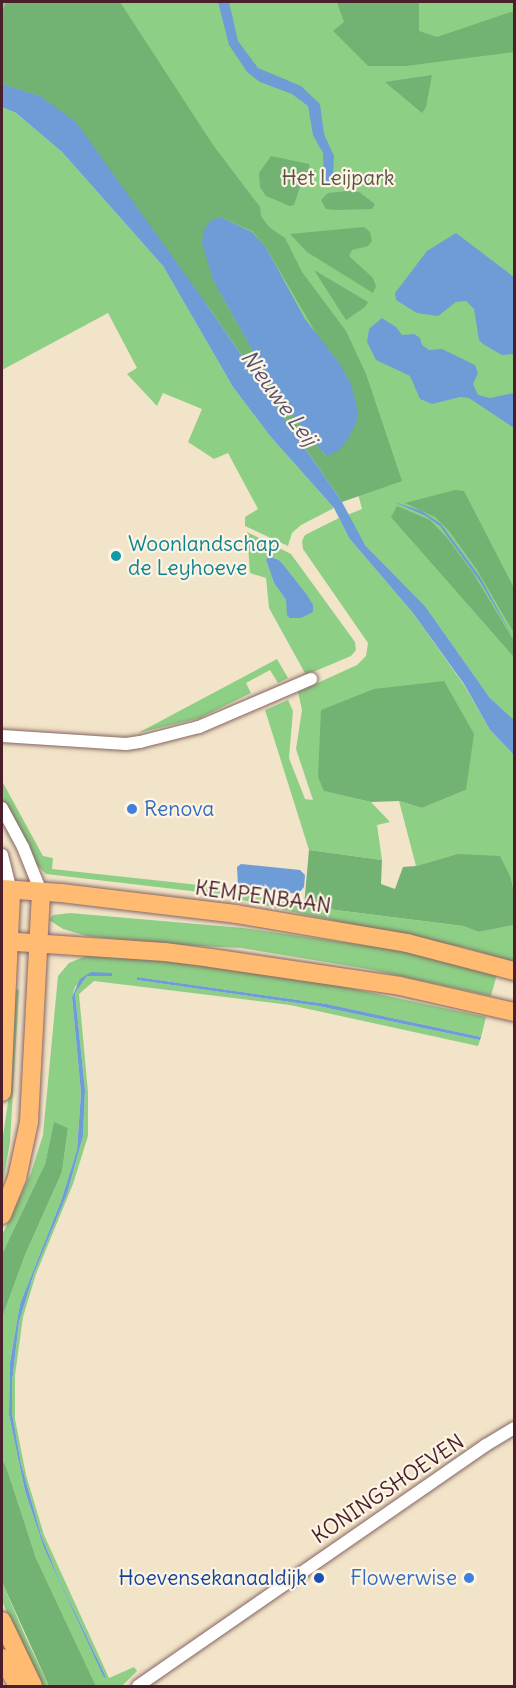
<!DOCTYPE html>
<html>
<head>
<meta charset="utf-8">
<style>
	body { margin:0 }
	#map { position:relative; width:516px; height:1688px; overflow:hidden; background:#f2e4c8; font-family:Delius,sans-serif }
	div>[style] { position:absolute }
	[style*='--x'] { left:calc(var(--x)*1px); top:calc(var(--y)*1px); width:calc(var(--w)*1px); rotate:calc(var(--a)*1deg) }
	.green>* { inset:0; background:#8ecf86 }
	.forest>* { inset:0; background:#72b273 }
	.water>* { inset:0; background:#6e9cd7 }
	.roads { filter:drop-shadow(0 0 2px #856462) drop-shadow(0 0 2px #856462) }
	.minor>* { height:12px; margin:-6px; padding:0 6px; transform-origin:6px; border-radius:6px; background:#fff }
	.highway>* { height:18px; margin:-9px; padding:0 9px; transform-origin:9px; border-radius:9px; background:#ffbb71 }
	.dots>* { width:16px; height:16px; translate:-50% -50%; box-sizing:border-box; border:3px solid #fcf5e5; border-radius:50% }
	span { translate:-50% -50%; white-space:nowrap; text-align:center; line-height:1.15; -webkit-text-stroke:4.5px #fcf5e5; paint-order:stroke }
	.park-label { font-size:21px; color:#5e5446 }
	.culture-label { font-size:21px; color:#0d838f }
	.left { translate:0 -50%; text-align:left }
	.shop-label { font-size:21px; color:#366cbe }
	.right { translate:-100% -50%; text-align:right }
	.street-label { font-size:21px; color:#4a1f2b }
	.transit-label { font-size:21px; color:#164399 }
	.water-label { font-size:22px; color:#585170; font-style:italic }
	.frame { position:absolute; inset:0; border:3px solid #4a1f2b; pointer-events:none }
</style>
</head>
<body>
<div id="map">
	<div class="green">
		<div style="clip-path:polygon(2px 2px,514px 2px,514px 720px,490px 698px,425px 606px,365px 545px,347px 515px,362px 509px,358px 494px,254px 356px,2px 84px)"></div>
		<div style="clip-path:polygon(2px 107px,16px 113px,62px 152px,163px 266px,233px 387px,270px 436px,334px 508px,301px 525px,292px 533px,288px 546px,245px 526px,245px 517px,258px 509px,228px 453px,214px 459px,188px 442px,202px 409px,163px 393px,157px 406px,127px 374px,137px 368px,108px 313px,2px 370px)"></div>
		<div style="clip-path:polygon(339px 518px,349px 538px,413px 613px,464px 685px,490px 730px,514px 755px,514px 893px,511px 878px,457px 854px,416px 866px,399px 801px,422px 808px,466px 790px,325px 791px,371px 802px,390px 822px,377px 825px,382px 860px,309px 850px,265px 710px,288px 700px,293px 711px,289px 758px,305px 799px,313px 800px,296px 749px,302px 710px,298px 692px,357px 665px,366px 656px,368px 643px,303px 549px,302px 541px,305px 535px)"></div>
		<div style="clip-path:polygon(evenodd,247px 532px,291px 554px,355px 642px,356px 650px,351px 656px,306px 675px,269px 608px,266px 578px,250px 573px,247px 532px,268px 556px,279px 560px,290px 575px,286px 600px,274px 583px,266px 560px,268px 556px)"></div>
		<div style="clip-path:polygon(277px 659px,288px 678px,278px 683px,270px 670px,246px 683px,251px 693px,200px 718px,138px 733px)"></div>
		<div style="clip-path:polygon(2px 781px,43px 856px,53px 858px,52px 869px,208px 886px,304px 906px,463px 926px,479px 932px,514px 925px,514px 962px,466px 948px,302px 914px,217px 894px,46px 874px,33px 861px,2px 801px)"></div>
		<div style="clip-path:polygon(70px 913px,243px 928px,411px 952px,497px 974px,491px 996px,368px 969px,241px 948px,161px 944px,87px 936px,63px 929px,49px 920px,53px 915px)"></div>
		<div style="clip-path:polygon(evenodd,100px 954px,150px 958px,330px 984px,486px 1017px,481px 1037px,327px 1004px,137px 977px,137px 980px,318px 1006px,480px 1040px,478px 1046px,290px 1005px,94px 981px,79px 994px,88px 1092px,88px 1136px,73px 1184px,36px 1274px,23px 1317px,15px 1375px,15px 1419px,26px 1475px,44px 1535px,109px 1678px,134px 1667px,137px 1671px,122px 1686px,96px 1686px,36px 1558px,6px 1466px,2px 1460px,2px 1318px,25px 1255px,62px 1172px,68px 1128px,54px 1123px,45px 1164px,2px 1254px,2px 1235px,31px 1173px,43px 1135px,58px 976px,69px 963px,86px 956px,100px 954px,91px 972px,111px 976px,87px 976px,75px 993px,85px 1090px,83px 1136px,67px 1194px,34px 1273px,19px 1322px,12px 1382px,12px 1413px,21px 1464px,41px 1535px,59px 1579px,106px 1677px,104px 1678px,44px 1548px,25px 1491px,9px 1415px,10px 1362px,20px 1304px,61px 1201px,77px 1150px,81px 1093px,72px 997px,75px 987px,91px 972px)"></div>
		<div style="clip-path:polygon(15px 989px,19px 990px,10px 1142px,2px 1188px,2px 1142px,9px 1096px)"></div>
		<div style="clip-path:polygon(2px 1582px,26px 1638px,49px 1686px,41px 1686px,9px 1617px,2px 1601px)"></div>
	</div>
	<div class="forest">
		<div style="clip-path:polygon(evenodd,6px 2px,120px 2px,213px 145px,260px 207px,261px 216px,269px 227px,285px 238px,302px 272px,346px 331px,366px 374px,402px 481px,342px 502px,205px 302px,40px 96px,2px 84px,2px 12px,6px 2px,220px 217px,252px 231px,265px 246px,320px 340px,326px 456px,269px 380px,213px 280px,220px 217px)"></div>
		<div style="clip-path:polygon(337px 2px,419px 2px,419px 31px,437px 37px,514px 11px,514px 52px,406px 66px,368px 66px,333px 31px,344px 22px)"></div>
		<div style="clip-path:polygon(432px 75px,426px 107px,422px 113px,385px 82px)"></div>
		<div style="clip-path:polygon(271px 156px,309px 164px,311px 177px,300px 187px,294px 205px,290px 206px,266px 196px,260px 187px,259px 173px)"></div>
		<div style="clip-path:polygon(347px 191px,359px 192px,375px 204px,372px 209px,336px 210px,326px 209px,321px 200px,328px 193px)"></div>
		<div style="clip-path:polygon(364px 227px,370px 232px,372px 241px,368px 246px,352px 250px,349px 256px,373px 278px,376px 286px,373px 293px,307px 252px,290px 234px)"></div>
		<div style="clip-path:polygon(314px 270px,368px 302px,365px 307px,346px 320px)"></div>
		<div style="clip-path:polygon(455px 490px,464px 491px,514px 588px,514px 633px,477px 570px,449px 531px,435px 517px,405px 503px)"></div>
		<div style="clip-path:polygon(397px 506px,430px 520px,448px 539px,473px 573px,514px 641px,514px 657px,391px 517px)"></div>
		<div style="clip-path:polygon(444px 681px,474px 734px,466px 790px,422px 808px,399px 801px,371px 802px,324px 791px,318px 777px,321px 710px,374px 689px)"></div>
		<div style="clip-path:polygon(309px 850px,382px 860px,381px 884px,395px 889px,403px 867px,416px 866px,457px 854px,500px 856px,511px 878px,514px 893px,514px 925px,479px 932px,463px 926px,304px 906px)"></div>
		<div style="clip-path:polygon(54px 1122px,68px 1128px,62px 1172px,25px 1255px,2px 1318px,2px 1254px,45px 1164px)"></div>
		<div style="clip-path:polygon(2px 1460px,6px 1466px,36px 1558px,96px 1686px,49px 1686px,2px 1582px)"></div>
	</div>
	<div class="water">
		<div style="clip-path:polygon(218px 2px,229px 2px,238px 41px,258px 68px,301px 86px,320px 104px,324px 134px,334px 156px,333px 177px,330px 182px,324px 181px,323px 153px,313px 135px,308px 106px,292px 94px,260px 82px,247px 72px,229px 45px)"></div>
		<div style="clip-path:polygon(2px 84px,40px 96px,76px 122px,205px 302px,342px 502px,365px 545px,425px 606px,490px 698px,514px 720px,514px 755px,490px 730px,464px 684px,413px 613px,349px 538px,334px 508px,270px 436px,233px 387px,163px 266px,62px 152px,16px 113px,2px 107px)"></div>
		<div style="clip-path:polygon(220px 217px,252px 232px,265px 246px,305px 319px,339px 363px,351px 384px,358px 412px,356px 423px,347px 441px,338px 451px,326px 456px,292px 414px,269px 380px,213px 280px,202px 242px,204px 230px,210px 221px)"></div>
		<div style="clip-path:polygon(456px 233px,514px 277px,514px 354px,502px 355px,483px 344px,479px 340px,474px 309px,466px 301px,456px 302px,438px 316px,417px 313px,396px 300px,395px 293px,427px 251px)"></div>
		<div style="clip-path:polygon(382px 318px,396px 327px,402px 335px,414px 334px,420px 338px,422px 345px,429px 350px,442px 349px,475px 365px,478px 373px,473px 384px,478px 395px,490px 398px,514px 393px,514px 428px,469px 398px,460px 397px,432px 404px,420px 399px,410px 376px,376px 360px,367px 342px,369px 329px)"></div>
		<div style="clip-path:polygon(394px 502px,422px 511px,441px 524px,480px 577px,514px 639px,479px 580px,440px 526px,426px 516px)"></div>
		<div style="clip-path:polygon(268px 556px,279px 560px,285px 567px,307px 595px,313px 605px,313px 612px,301px 618px,290px 618px,287px 615px,286px 600px,274px 583px,266px 560px)"></div>
		<div style="clip-path:polygon(241px 864px,300px 870px,305px 875px,304px 887px,298px 894px,238px 885px,237px 867px)"></div>
		<div style="clip-path:polygon(91px 972px,112px 973px,112px 976px,87px 976px,75px 993px,85px 1090px,83px 1136px,67px 1194px,34px 1273px,19px 1322px,12px 1382px,12px 1413px,21px 1464px,41px 1535px,59px 1579px,106px 1677px,104px 1678px,44px 1548px,25px 1491px,9px 1415px,10px 1362px,20px 1304px,61px 1201px,77px 1150px,81px 1093px,72px 997px,80px 979px)"></div>
		<div style="clip-path:polygon(137px 977px,327px 1004px,481px 1037px,480px 1040px,318px 1006px,137px 980px)"></div>
	</div>
	<div class="roads">
		<div class="minor">
			<div style="--x:2;--y:736;--w:124;--a:3.7"></div>
			<div style="--x:126;--y:744;--w:14;--a:-8"></div>
			<div style="--x:140;--y:742;--w:61;--a:-14.3"></div>
			<div style="--x:199;--y:727;--w:122;--a:-23.2"></div>
			<div style="--x:2;--y:808;--w:44;--a:61.7"></div>
			<div style="--x:23;--y:847;--w:48;--a:68.2"></div>
			<div style="--x:2;--y:855;--w:36;--a:76"></div>
			<div style="--x:138;--y:1686;--w:423;--a:-34.7"></div>
			<div style="--x:486;--y:1445;--w:33;--a:-31"></div>
		</div>
		<div class="highway">
			<div style="--x:2;--y:889;--w:59;--a:3.9"></div>
			<div style="--x:61;--y:893;--w:176;--a:6.8"></div>
			<div style="--x:236;--y:914;--w:173;--a:9.6"></div>
			<div style="--x:407;--y:943;--w:111;--a:14.7"></div>
			<div style="--x:2;--y:941;--w:163;--a:3.9"></div>
			<div style="--x:165;--y:952;--w:46;--a:7.4"></div>
			<div style="--x:211;--y:958;--w:191;--a:8.4"></div>
			<div style="--x:400;--y:986;--w:117;--a:12.8"></div>
			<div style="--x:2;--y:1092;--w:202;--a:-87.4"></div>
			<div style="--x:2;--y:1215;--w:40;--a:-68"></div>
			<div style="--x:17;--y:1178;--w:57;--a:-77.9"></div>
			<div style="--x:29;--y:1122;--w:230;--a:-87"></div>
			<div style="--x:2;--y:1621;--w:72;--a:64.5"></div>
			<div style="--x:2;--y:1658;--w:32;--a:60"></div>
		</div>
	</div>
	<div class="dots">
		<div style="left:116px;top:556px;background:#0f9aa8"></div>
		<div style="left:132px;top:809px;background:#3f7fe0"></div>
		<div style="left:319px;top:1578px;background:#1a4fb4"></div>
		<div style="left:469px;top:1578px;background:#3f7fe0"></div>
	</div>
	<div class="park-label">
		<span style="left:338px;top:178px">Het Leijpark</span>
	</div>
	<div class="culture-label">
		<span class="left" style="left:128px;top:556px">Woonlandschap<br>de Leyhoeve</span>
	</div>
	<div class="shop-label">
		<span class="left" style="left:144px;top:809px">Renova</span>
		<span class="right" style="left:457px;top:1578px">Flowerwise</span>
	</div>
	<div class="street-label">
		<span style="left:263px;top:897px;rotate:8deg">KEMPENBAAN</span>
		<span style="left:388px;top:1489px;rotate:-34deg">KONINGSHOEVEN</span>
	</div>
	<div class="transit-label">
		<span class="right" style="left:307px;top:1578px">Hoevensekanaaldijk</span>
	</div>
	<div class="water-label">
		<span style="left:279px;top:398px;rotate:54deg">Nieuwe Leij</span>
	</div>
	<div class="frame"></div>
</div>
</body>
</html>
